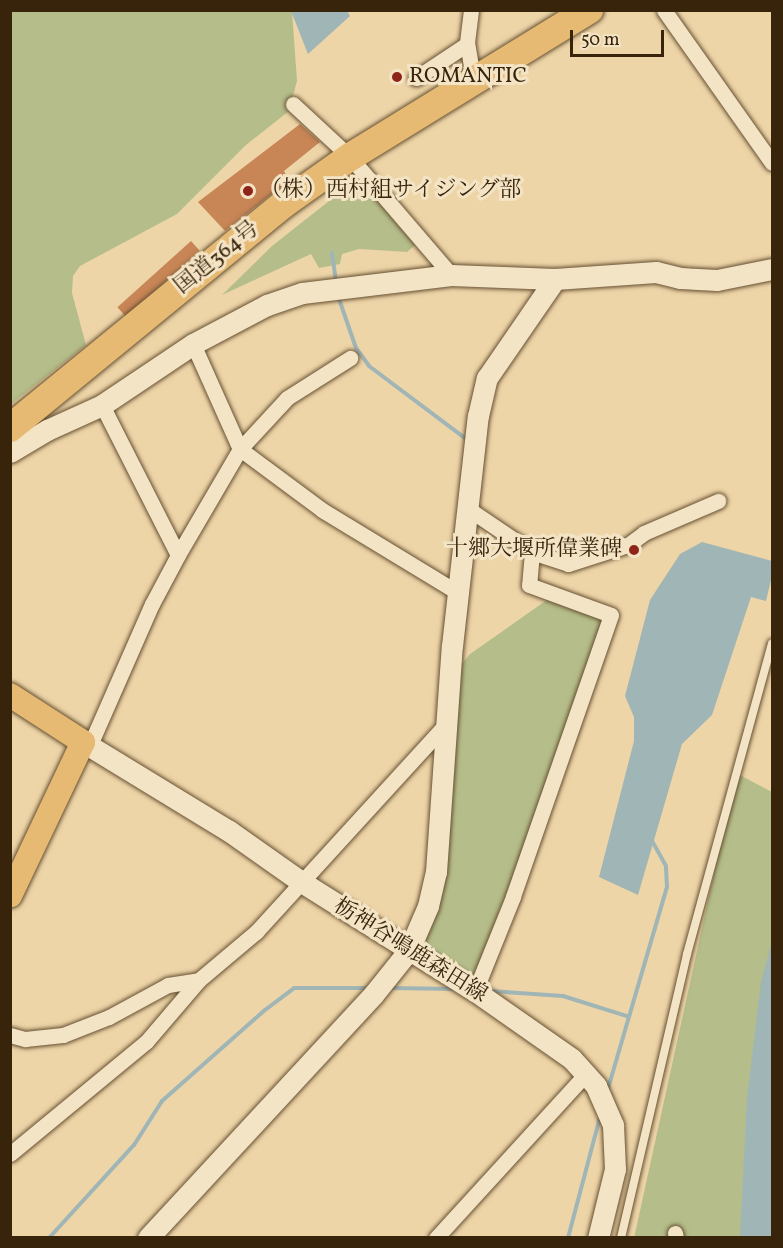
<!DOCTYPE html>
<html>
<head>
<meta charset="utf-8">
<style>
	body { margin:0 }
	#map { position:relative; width:783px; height:1248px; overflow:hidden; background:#eed5a8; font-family:Vollkorn,"Noto Serif JP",serif }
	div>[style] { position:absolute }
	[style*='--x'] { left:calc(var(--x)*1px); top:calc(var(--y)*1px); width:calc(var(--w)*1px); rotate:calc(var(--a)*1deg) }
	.green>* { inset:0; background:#b5be8a }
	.water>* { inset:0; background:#a0b5b5 }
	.stream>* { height:4px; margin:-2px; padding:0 2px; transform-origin:2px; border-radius:2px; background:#a0b5b5 }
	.building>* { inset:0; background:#c88556; transform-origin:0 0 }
	.roads { filter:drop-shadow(0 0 2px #665032) drop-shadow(0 0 2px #665032) }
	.lane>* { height:8px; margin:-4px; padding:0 4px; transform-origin:4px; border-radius:4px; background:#f4e4c6 }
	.street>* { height:15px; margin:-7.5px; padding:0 7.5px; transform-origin:7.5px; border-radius:7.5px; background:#f4e4c6 }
	.secondary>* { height:21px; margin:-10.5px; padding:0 10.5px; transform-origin:10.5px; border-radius:10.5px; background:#f4e4c6 }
	.primary>* { height:24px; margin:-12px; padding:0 12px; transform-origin:12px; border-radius:12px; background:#e7ba74 }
	.highway>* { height:28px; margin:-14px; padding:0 14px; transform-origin:14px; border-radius:14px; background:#e7ba74 }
	.dots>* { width:16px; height:16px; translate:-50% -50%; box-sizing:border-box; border:3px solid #f4e4c6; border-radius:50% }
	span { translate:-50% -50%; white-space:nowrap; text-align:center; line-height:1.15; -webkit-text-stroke:6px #f4e4c6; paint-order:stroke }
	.poi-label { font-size:22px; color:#38240b }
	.left { translate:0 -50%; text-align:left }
	.right { translate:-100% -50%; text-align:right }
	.street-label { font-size:22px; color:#38240b }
	.frame { position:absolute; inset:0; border:12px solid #38240b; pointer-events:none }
	.scale { position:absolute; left:570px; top:30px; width:94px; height:27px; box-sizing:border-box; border:3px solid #38240b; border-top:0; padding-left:8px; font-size:18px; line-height:21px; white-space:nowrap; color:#38240b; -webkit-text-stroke:4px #f4e4c6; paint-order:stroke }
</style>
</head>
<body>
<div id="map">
	<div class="green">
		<div style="clip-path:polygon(11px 11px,292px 11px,297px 81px,289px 111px,246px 145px,177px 214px,80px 266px,73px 276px,72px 293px,86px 345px,11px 404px)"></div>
		<div style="clip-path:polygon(368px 178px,421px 240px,407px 252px,359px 249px,342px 254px,340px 264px,319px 268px,311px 254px,222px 295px,272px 246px,343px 190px)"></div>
		<div style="clip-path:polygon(554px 595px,611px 615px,475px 991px,409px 950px,428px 906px,453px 674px,470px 654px)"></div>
		<div style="clip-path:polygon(736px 773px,772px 792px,772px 1032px,750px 1237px,634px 1238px)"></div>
	</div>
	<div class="water">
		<div style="clip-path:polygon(291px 11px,347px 11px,350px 16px,308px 54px)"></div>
		<div style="clip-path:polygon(702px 542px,772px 561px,772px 576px,766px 601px,751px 597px,712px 715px,682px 744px,638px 895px,599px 877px,634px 741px,634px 717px,625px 696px,650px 600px,680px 554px)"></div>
		<div style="clip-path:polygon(772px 941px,772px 1237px,740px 1237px,747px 1098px,761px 982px)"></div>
	</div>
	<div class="stream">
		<div style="--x:332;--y:253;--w:29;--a:82"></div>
		<div style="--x:338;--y:296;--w:55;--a:70.9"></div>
		<div style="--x:356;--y:348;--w:22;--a:54"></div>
		<div style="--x:369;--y:366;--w:125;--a:36.9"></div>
		<div style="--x:389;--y:988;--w:67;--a:0.9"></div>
		<div style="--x:490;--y:991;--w:73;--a:3.9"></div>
		<div style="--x:563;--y:996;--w:67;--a:17.4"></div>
		<div style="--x:607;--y:1092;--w:214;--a:-73.7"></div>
		<div style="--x:667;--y:887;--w:21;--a:-93"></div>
		<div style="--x:666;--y:866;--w:31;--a:-119"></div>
		<div style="--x:49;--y:1238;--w:126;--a:-47.6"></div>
		<div style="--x:134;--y:1145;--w:52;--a:-57.5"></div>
		<div style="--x:162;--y:1101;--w:137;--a:-41.5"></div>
		<div style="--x:265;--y:1010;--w:36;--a:-37"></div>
		<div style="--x:294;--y:988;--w:75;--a:0"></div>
		<div style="--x:568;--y:1238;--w:125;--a:-75.2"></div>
	</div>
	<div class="building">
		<div style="clip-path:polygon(300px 124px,320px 142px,284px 171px,289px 180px,225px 231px,198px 202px)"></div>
		<div style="left:191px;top:241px;width:13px;height:99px;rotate:48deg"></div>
	</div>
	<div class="roads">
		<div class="lane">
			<div style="--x:621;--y:1238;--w:292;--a:-76.9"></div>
			<div style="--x:687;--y:954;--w:322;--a:-74.7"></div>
		</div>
		<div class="street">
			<div style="--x:471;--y:10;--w:32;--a:97"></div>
			<div style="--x:467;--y:42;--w:43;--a:80.5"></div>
			<div style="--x:664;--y:10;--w:187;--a:54.8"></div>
			<div style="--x:416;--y:78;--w:61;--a:-33.7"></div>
			<div style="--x:293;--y:104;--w:78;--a:42.9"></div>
			<div style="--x:350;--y:157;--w:155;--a:49.4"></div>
			<div style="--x:193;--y:344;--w:115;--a:65.9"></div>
			<div style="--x:240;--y:449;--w:102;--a:36.6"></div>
			<div style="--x:322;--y:510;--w:162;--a:31.3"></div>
			<div style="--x:470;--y:510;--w:75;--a:34.1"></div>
			<div style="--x:532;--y:552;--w:33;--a:95"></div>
			<div style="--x:529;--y:585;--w:87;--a:20.1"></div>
			<div style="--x:611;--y:615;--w:299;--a:109.2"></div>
			<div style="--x:513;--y:897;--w:101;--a:112"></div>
			<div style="--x:532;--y:552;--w:38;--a:18"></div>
			<div style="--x:568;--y:564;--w:63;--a:-17.6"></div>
			<div style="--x:628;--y:545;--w:20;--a:-37"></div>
			<div style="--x:644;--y:533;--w:81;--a:-23.4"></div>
			<div style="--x:178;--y:555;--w:123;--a:-59.7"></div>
			<div style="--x:240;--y:449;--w:69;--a:-47.3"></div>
			<div style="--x:287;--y:398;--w:75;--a:-32.4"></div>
			<div style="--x:90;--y:745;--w:154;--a:-66.3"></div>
			<div style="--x:152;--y:604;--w:55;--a:-62"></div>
			<div style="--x:178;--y:555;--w:168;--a:-116.9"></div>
			<div style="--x:10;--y:1035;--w:16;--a:15"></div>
			<div style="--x:25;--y:1039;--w:38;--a:-6"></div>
			<div style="--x:63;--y:1035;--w:49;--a:-21.4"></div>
			<div style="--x:109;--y:1017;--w:67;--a:-28.5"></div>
			<div style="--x:168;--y:985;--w:31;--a:-9"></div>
			<div style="--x:10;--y:1154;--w:176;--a:-39.5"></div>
			<div style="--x:146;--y:1042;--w:82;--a:-49.5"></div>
			<div style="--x:199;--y:980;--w:75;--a:-40.1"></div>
			<div style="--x:256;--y:932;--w:280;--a:-47.6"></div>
			<div style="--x:675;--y:1233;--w:5;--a:79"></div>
			<div style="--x:436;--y:1238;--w:222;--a:-47.6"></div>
		</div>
		<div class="secondary">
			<div style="--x:10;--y:452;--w:43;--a:-30.7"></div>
			<div style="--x:47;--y:430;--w:60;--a:-24.4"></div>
			<div style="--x:102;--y:405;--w:110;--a:-33.8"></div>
			<div style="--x:193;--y:344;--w:84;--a:-27.8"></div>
			<div style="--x:267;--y:305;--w:37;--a:-19"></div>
			<div style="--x:302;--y:293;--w:150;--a:-6.9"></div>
			<div style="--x:451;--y:275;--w:104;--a:2.2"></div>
			<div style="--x:555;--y:279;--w:101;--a:-4"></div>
			<div style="--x:656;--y:272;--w:25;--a:14"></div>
			<div style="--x:680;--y:278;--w:37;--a:3"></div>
			<div style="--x:717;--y:280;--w:56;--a:-11.3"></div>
			<div style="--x:83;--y:742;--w:171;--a:31.4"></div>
			<div style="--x:229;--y:831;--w:87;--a:35.2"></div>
			<div style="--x:300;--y:881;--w:207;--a:32.2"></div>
			<div style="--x:475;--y:991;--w:118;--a:35"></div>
			<div style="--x:572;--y:1059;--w:36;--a:48"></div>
			<div style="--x:596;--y:1086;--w:43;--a:66.4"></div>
			<div style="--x:613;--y:1125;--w:44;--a:87.4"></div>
			<div style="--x:615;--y:1169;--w:71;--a:103.8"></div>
			<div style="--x:148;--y:1238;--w:331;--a:-47.2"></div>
			<div style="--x:373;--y:995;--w:58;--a:-51.3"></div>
			<div style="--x:409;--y:950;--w:48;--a:-66.6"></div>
			<div style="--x:428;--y:906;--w:35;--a:-77"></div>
			<div style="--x:436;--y:872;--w:227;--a:-86"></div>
			<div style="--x:452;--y:646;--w:231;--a:-83.6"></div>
			<div style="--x:478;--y:416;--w:39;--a:-77"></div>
			<div style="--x:487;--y:378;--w:120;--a:-55.5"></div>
		</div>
		<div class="primary">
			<div style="--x:10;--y:695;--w:87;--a:32.8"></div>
			<div style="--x:83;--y:742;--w:170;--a:115.4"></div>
		</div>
		<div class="highway">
			<div style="--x:10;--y:428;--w:355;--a:-39.3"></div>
			<div style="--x:285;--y:203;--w:80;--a:-35.3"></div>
			<div style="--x:350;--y:157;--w:281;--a:-31.6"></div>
		</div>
	</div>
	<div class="dots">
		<div style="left:397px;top:77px;background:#8f2418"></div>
		<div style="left:248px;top:191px;background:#8f2418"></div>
		<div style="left:634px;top:550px;background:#8f2418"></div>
	</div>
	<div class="poi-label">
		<span class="left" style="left:409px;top:77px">ROMANTIC</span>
		<span class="left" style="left:260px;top:191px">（株）西村組サイジング部</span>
		<span class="right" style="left:622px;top:550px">十郷大堰所偉業碑</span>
	</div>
	<div class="street-label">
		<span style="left:217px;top:258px;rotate:-39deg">国道364号</span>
		<span style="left:410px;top:951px;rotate:32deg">栃神谷鳴鹿森田線</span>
	</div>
	<div class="frame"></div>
	<div class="scale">50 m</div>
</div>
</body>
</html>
